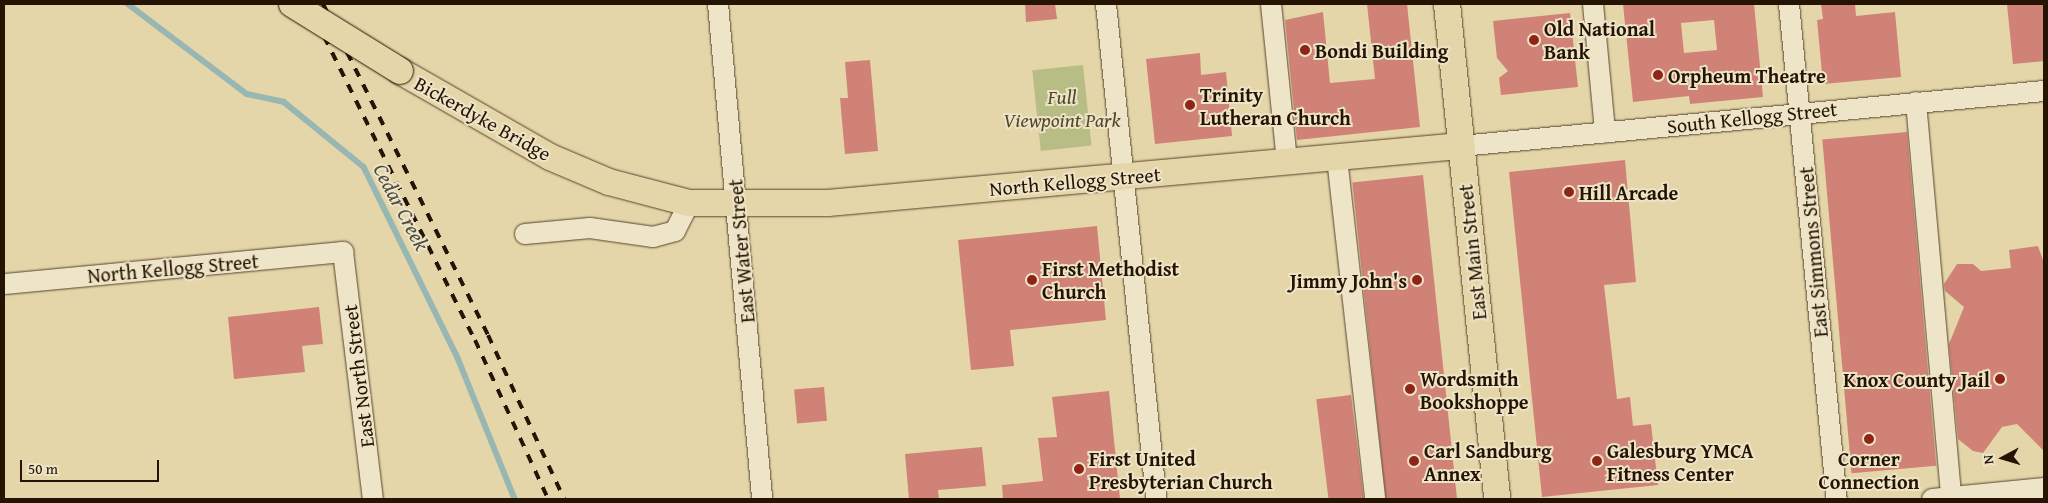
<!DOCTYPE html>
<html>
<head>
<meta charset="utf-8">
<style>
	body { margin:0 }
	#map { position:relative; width:2048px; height:503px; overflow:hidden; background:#e5d6a9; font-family:"Gentium Book Plus",serif }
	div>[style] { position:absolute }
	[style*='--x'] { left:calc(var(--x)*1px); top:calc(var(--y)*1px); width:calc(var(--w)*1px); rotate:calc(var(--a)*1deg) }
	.green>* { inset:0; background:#b8bd85; transform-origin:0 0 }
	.stream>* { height:5.5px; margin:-2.75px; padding:0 2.75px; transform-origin:2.75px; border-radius:2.75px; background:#99b7b2 }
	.building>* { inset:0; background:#d08277; transform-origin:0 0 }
	.roads { filter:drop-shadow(0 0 1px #55442d) drop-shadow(0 0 1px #55442d) }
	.minor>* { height:20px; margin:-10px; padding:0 10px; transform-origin:10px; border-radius:10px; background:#eee4c7 }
	.major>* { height:26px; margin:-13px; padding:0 13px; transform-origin:13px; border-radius:13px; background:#e5d6a9 }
	.rail>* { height:4px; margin-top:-2px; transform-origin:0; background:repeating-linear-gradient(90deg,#251404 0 9px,transparent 0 18px) }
	.bridges { filter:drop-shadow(0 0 1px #251404) drop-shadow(0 0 1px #251404) }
	.major-bridge>* { height:26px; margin:-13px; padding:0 13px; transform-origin:13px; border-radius:13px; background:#e5d6a9 }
	.dots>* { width:14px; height:14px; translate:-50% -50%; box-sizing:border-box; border:2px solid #eee4c7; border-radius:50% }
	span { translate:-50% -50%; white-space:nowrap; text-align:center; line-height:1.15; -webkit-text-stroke:4px #eee4c7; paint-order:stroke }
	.poi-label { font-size:20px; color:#251404; font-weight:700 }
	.left { translate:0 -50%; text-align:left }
	.right { translate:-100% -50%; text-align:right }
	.park-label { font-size:20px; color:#51472b; font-style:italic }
	.street-label { font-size:20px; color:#251404 }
	.water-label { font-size:21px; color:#4e4d41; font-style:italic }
	.frame { position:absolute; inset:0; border:5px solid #251404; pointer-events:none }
	.north { position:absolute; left:1978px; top:433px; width:50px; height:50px; -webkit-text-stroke:4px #eee4c7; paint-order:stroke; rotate:264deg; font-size:14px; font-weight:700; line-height:20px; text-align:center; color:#251404 }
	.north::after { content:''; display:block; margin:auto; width:18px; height:22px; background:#251404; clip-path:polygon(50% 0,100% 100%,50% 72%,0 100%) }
	.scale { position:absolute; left:20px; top:460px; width:139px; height:22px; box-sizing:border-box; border:2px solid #251404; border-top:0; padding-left:6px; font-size:15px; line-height:18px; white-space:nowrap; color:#251404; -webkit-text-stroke:4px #eee4c7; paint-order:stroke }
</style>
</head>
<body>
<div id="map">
	<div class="green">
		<div style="left:1083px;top:65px;width:81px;height:51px;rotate:84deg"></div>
	</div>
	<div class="stream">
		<div style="--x:128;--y:4;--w:149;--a:37.1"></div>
		<div style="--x:247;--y:94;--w:38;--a:12"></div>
		<div style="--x:284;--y:102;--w:103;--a:39.1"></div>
		<div style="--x:364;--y:167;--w:213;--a:63.8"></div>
		<div style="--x:458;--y:358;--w:152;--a:68"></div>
	</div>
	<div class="building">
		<div style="clip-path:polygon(1025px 4px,1055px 4px,1057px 19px,1026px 22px)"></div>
		<div style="clip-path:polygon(1367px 4px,1407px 4px,1420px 127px,1297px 140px,1285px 20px,1323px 12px,1330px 83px,1375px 79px)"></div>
		<div style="clip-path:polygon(evenodd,1623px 4px,1754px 4px,1763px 97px,1690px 104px,1689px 96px,1633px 102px,1623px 4px,1714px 20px,1717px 50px,1684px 53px,1681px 23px,1714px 20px)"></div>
		<div style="clip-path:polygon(1821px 4px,1855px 4px,1856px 16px,1895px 12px,1901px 77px,1823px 84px,1817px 20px,1823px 19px)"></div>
		<div style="clip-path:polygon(2007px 4px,2044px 4px,2044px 61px,2013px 64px)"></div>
		<div style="clip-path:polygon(1570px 13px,1578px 87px,1501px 95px,1499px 78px,1508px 71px,1497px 58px,1493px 21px)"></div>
		<div style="clip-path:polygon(1200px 53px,1201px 75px,1226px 72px,1232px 136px,1155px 144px,1146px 59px)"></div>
		<div style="clip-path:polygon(870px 60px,878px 151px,845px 154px,840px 98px,848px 98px,845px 62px)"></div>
		<div style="left:1907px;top:132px;width:335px;height:85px;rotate:85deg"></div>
		<div style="clip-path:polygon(1625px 160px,1636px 282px,1604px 285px,1617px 399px,1630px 397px,1633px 426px,1651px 424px,1658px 485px,1542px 497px,1509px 172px)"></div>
		<div style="left:1423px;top:175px;width:326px;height:71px;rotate:84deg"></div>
		<div style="clip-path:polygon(1097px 226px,1106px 320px,1010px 330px,1014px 366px,971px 370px,958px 240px)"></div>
		<div style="clip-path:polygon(2038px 246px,2044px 263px,2044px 451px,2017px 424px,2002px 427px,1983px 453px,1973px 451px,1958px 439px,1949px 344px,1964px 307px,1945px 291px,1944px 284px,1957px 264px,1973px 264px,1981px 271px,2011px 268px,2009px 250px)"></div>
		<div style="clip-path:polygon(319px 307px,323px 344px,302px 346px,305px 372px,234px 379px,228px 317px)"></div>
		<div style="left:824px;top:387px;width:34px;height:30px;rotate:85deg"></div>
		<div style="clip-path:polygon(1109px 391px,1120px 499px,1003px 499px,1002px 485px,1043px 481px,1038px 438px,1057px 437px,1052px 397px)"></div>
		<div style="left:1351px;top:395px;width:105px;height:35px;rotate:83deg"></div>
		<div style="clip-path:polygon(982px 447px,986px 486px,938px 490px,939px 499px,909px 499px,905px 454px)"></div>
	</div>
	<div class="roads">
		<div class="minor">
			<div style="--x:718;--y:4;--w:497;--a:84.9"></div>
			<div style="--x:1106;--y:4;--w:498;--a:84.2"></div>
			<div style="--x:1271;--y:4;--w:159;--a:84.2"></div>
			<div style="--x:1593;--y:4;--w:129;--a:84.6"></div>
			<div style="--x:1789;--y:4;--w:497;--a:84.5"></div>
			<div style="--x:1916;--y:102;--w:397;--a:84.9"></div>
			<div style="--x:1461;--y:146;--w:586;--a:-5.39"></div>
			<div style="--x:1337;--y:158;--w:343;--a:83.6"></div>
			<div style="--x:525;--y:234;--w:65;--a:-5.3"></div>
			<div style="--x:590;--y:228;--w:64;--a:8.1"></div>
			<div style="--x:653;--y:237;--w:23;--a:-15"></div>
			<div style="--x:675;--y:231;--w:31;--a:-63"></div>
			<div style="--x:4;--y:284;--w:341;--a:-5.4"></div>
			<div style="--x:343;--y:252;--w:249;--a:83.1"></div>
			<div style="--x:1932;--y:499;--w:113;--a:-5.6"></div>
		</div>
		<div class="major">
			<div style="--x:1447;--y:4;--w:498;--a:84.2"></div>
			<div style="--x:400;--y:71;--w:173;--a:29.8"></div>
			<div style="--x:550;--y:157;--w:64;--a:23"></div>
			<div style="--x:609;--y:182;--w:83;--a:14.7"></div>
			<div style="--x:689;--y:203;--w:139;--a:0"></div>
			<div style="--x:828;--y:203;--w:636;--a:-5.15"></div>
		</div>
	</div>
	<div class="rail">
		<div style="--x:308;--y:4;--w:375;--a:63.6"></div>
		<div style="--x:475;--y:340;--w:175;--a:65.3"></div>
		<div style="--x:323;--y:4;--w:370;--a:63.5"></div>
		<div style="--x:488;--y:335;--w:181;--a:65.1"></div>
	</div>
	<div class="bridges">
		<div class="major-bridge">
			<div style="--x:292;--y:4;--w:127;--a:31.8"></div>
		</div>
	</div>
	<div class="dots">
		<div style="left:1534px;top:40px;background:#8f2418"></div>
		<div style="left:1305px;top:50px;background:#8f2418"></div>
		<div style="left:1658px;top:75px;background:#8f2418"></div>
		<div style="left:1190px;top:105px;background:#8f2418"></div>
		<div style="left:1569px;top:192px;background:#8f2418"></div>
		<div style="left:1032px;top:280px;background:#8f2418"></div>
		<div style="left:1417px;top:280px;background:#8f2418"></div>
		<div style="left:2000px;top:379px;background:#8f2418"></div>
		<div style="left:1410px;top:389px;background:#8f2418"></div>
		<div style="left:1869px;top:439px;background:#8f2418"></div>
		<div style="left:1414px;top:461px;background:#8f2418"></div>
		<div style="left:1597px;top:461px;background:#8f2418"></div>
		<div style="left:1079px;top:469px;background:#8f2418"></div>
	</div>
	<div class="poi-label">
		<span class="left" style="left:1544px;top:40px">Old National<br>Bank</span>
		<span class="left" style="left:1315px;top:50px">Bondi Building</span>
		<span class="left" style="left:1668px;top:75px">Orpheum Theatre</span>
		<span class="left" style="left:1200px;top:106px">Trinity<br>Lutheran Church</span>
		<span class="left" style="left:1579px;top:192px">Hill Arcade</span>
		<span class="left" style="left:1042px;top:280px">First Methodist<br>Church</span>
		<span class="right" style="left:1407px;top:280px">Jimmy John's</span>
		<span class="left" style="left:1420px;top:390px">Wordsmith<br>Bookshoppe</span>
		<span class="right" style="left:1990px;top:379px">Knox County Jail</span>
		<span class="left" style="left:1424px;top:462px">Carl Sandburg<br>Annex</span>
		<span class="left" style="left:1607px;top:462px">Galesburg YMCA<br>Fitness Center</span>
		<span class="left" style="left:1089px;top:470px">First United<br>Presbyterian Church</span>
		<span style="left:1869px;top:470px">Corner<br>Connection</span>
	</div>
	<div class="park-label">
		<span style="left:1062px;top:108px">Full<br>Viewpoint Park</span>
	</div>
	<div class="street-label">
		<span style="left:1752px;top:117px;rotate:-6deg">South Kellogg Street</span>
		<span style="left:483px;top:118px;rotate:29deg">Bickerdyke Bridge</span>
		<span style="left:1075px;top:181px;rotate:-5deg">North Kellogg Street</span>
		<span style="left:741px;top:251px;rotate:-95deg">East Water Street</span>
		<span style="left:1472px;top:252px;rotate:-96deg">East Main Street</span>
		<span style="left:1813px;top:252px;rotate:-95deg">East Simmons Street</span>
		<span style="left:173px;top:268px;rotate:-5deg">North Kellogg Street</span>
		<span style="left:358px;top:376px;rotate:-97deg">East North Street</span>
	</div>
	<div class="water-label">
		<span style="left:401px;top:207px;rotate:62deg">Cedar Creek</span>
	</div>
	<div class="frame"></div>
	<div class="north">N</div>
	<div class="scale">50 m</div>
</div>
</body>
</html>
